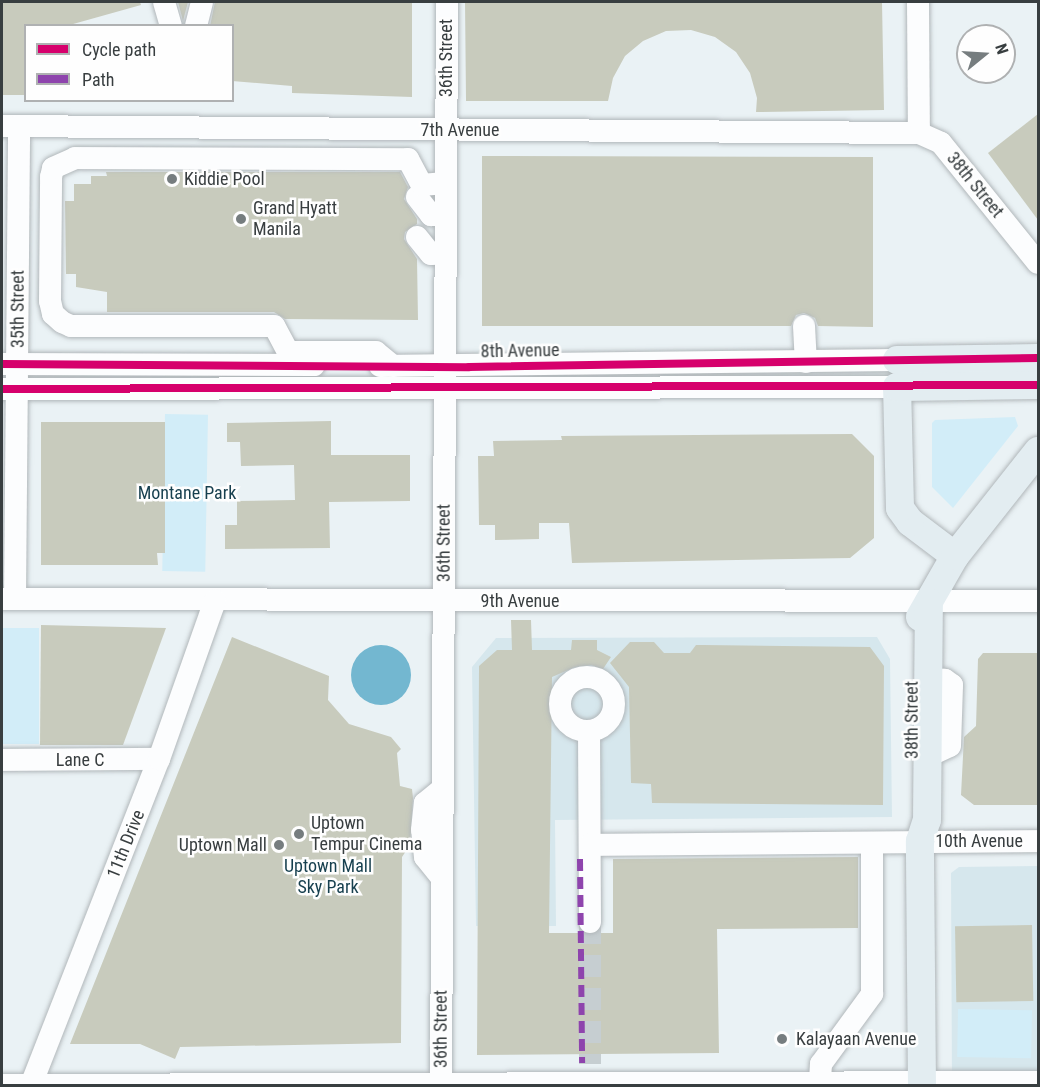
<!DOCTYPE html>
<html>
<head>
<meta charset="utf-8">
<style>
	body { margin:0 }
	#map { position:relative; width:1040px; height:1087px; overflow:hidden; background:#eaf2f5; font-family:"Roboto Condensed",sans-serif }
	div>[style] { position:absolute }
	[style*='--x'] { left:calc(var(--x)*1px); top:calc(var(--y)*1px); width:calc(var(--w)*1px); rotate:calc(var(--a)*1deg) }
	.built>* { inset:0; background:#d6e7ed }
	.green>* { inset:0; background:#d2edf8; transform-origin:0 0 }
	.water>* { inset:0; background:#73b7d0 }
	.round { border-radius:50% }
	.building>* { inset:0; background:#c8cbbd; transform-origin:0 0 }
	.minor-tunnel>* { height:22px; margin-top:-11px; transform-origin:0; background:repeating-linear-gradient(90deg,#c6ced1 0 22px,transparent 0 33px) }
	.roads { filter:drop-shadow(0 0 2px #b1b7ba) drop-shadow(0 0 2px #b1b7ba) }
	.minor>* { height:22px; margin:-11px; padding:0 11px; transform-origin:11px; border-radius:11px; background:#fcfdfe }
	.minor>.ring { margin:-11px; padding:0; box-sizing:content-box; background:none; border:22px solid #fcfdfe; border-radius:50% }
	.major>* { height:28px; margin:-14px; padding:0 14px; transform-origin:14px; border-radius:14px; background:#e3edf1 }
	.quiet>* { height:6px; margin-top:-3px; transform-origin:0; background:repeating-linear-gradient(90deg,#8e44ad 0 12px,transparent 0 18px) }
	.cycleway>* { height:8px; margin:-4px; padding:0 4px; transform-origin:4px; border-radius:4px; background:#d6006c }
	.dots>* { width:16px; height:16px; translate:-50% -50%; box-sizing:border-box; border:3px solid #fefefe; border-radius:50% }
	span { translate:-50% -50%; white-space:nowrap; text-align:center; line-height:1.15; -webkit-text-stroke:5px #fefefe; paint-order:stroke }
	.street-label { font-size:18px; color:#383e40 }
	.poi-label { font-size:18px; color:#383e40 }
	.left { translate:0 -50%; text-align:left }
	.right { translate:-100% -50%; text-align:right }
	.park-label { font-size:18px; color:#163f4e }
	.frame { position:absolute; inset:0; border:3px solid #383e40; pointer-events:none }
	.legend { position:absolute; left:24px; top:24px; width:210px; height:78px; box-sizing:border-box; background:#fefefe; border:2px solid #afb1b2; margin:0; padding:8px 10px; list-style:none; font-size:18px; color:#383e40 }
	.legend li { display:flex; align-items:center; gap:12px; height:30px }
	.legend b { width:30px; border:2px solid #afb1b2 }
	.north { position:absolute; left:956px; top:24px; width:60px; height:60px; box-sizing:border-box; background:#fefefe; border:2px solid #afb1b2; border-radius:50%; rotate:72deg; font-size:16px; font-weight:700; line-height:24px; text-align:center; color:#383e40 }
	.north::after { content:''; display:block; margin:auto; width:21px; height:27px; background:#767d7f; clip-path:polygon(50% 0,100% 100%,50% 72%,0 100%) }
</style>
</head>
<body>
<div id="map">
	<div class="built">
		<div style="clip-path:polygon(877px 637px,890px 659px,892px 817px,555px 820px,556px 926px,476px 926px,472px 667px,496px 638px)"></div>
		<div style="clip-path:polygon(1038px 866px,1038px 1085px,952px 1085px,951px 873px,959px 867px)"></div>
	</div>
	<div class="green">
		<div style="left:165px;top:414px;width:43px;height:157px;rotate:1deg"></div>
		<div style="clip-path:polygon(1015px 417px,1018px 426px,953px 508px,932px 487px,932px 423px,935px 420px)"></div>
		<div style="left:2px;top:628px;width:37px;height:116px"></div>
		<div style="left:958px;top:1009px;width:74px;height:48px;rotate:1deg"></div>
	</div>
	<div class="water">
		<div class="round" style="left:351px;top:645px;width:60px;height:60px"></div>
	</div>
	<div class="building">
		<div style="clip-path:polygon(2px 2px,140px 2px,141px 5px,66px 26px,25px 26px,25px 95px,2px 95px)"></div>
		<div style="clip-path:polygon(178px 2px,188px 2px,183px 21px)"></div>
		<div style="clip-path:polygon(215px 2px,412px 2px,412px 97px,292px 93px,292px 86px,232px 81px,232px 26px,210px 26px)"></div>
		<div style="clip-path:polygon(465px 2px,882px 2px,884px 110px,756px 112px,757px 98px,750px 73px,736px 52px,715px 37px,691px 30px,666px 31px,643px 41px,625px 56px,613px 78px,608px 101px,466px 101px)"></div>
		<div style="clip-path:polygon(1038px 114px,1038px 220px,988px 153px)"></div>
		<div style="clip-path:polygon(482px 156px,873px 157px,873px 327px,818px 326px,815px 318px,804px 313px,796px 315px,791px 326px,482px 326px)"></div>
		<div style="clip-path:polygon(106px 172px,400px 172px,408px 187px,404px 199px,417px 219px,417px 224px,405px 232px,404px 239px,417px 259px,418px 320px,285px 319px,274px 312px,107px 312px,107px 292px,76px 287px,76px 274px,66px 274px,65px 201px,74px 201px,74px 184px,91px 184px,91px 176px,107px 176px)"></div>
		<div style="clip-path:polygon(331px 421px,331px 455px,410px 455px,410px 501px,329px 502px,330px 548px,225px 549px,225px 525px,237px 525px,237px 501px,295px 500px,294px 465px,241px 466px,240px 442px,227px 442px,227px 423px)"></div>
		<div style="clip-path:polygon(41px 422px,165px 422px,165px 553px,157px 553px,158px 565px,41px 565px)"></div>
		<div style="clip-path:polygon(852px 434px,874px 456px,874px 538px,850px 558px,572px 563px,569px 523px,539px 523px,539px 539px,495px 540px,495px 525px,479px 525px,478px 456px,494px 456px,493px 441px,562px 440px,561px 436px)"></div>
		<div style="clip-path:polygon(511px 620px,531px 620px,532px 650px,571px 650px,572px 640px,597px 640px,597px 650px,611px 657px,603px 669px,591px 665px,575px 667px,552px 677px,549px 933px,613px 933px,613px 859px,858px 857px,858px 928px,717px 929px,719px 1053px,477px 1055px,479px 666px,497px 650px,512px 650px)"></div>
		<div style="clip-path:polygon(41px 625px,166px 628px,123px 745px,40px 745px)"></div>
		<div style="clip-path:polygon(232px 637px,329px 676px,328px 700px,349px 724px,391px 737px,401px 749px,397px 753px,400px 786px,412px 789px,413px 798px,410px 845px,402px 857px,401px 1043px,180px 1047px,175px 1059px,140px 1044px,70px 1044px)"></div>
		<div style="clip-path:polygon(630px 642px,654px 642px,664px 653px,690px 653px,696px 645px,703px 645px,870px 647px,884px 666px,883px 805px,652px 803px,651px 784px,631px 783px,629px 687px,610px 663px)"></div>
		<div style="clip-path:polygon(983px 653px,1038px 653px,1038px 805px,974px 805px,961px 795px,964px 737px,976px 726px,978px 659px)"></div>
		<div style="left:1032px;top:925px;width:76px;height:77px;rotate:89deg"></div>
	</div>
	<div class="minor-tunnel">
		<div style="--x:590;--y:922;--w:142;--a:90"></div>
	</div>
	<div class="roads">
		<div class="minor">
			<div style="--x:164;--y:2;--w:25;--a:74"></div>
			<div style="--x:918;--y:2;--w:131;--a:89.6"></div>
			<div style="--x:196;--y:26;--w:25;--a:-76"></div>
			<div style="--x:2;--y:126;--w:917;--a:0.44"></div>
			<div style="--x:919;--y:133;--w:24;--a:24"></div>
			<div style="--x:941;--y:143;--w:154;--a:51.1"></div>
			<div style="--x:417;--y:197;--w:23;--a:52"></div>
			<div style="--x:431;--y:215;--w:14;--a:0"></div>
			<div style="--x:417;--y:237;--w:22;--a:51"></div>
			<div style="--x:431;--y:254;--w:14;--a:-4"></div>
			<div style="--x:804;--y:326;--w:36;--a:87"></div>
			<div style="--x:2;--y:364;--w:312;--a:0.2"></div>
			<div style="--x:380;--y:366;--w:517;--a:-0.66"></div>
			<div style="--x:393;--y:366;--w:22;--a:-141"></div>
			<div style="--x:376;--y:352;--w:84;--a:180"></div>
			<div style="--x:292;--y:352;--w:5;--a:-158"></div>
			<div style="--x:287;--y:350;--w:27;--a:-118"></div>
			<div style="--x:274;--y:326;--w:203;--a:180"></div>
			<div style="--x:71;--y:326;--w:10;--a:-156"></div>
			<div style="--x:62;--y:322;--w:12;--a:-138"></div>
			<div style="--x:53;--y:314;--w:13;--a:-103"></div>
			<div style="--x:50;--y:301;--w:124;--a:-89.5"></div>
			<div style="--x:51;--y:177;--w:9;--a:-77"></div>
			<div style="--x:53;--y:168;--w:24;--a:-24"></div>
			<div style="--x:75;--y:158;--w:333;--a:0.2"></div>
			<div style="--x:408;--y:159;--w:30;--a:62"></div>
			<div style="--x:422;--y:185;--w:23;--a:-5"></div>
			<div style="--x:2;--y:389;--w:895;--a:-0.13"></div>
			<div style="--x:2;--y:599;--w:1036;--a:0.11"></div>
			<div style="--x:15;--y:599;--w:473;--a:-89.5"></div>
			<div class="ring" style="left:560px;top:677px;width:32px;height:32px"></div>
			<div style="--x:589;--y:731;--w:191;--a:89.7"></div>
			<div style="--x:926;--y:757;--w:26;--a:-25"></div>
			<div style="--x:950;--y:746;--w:61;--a:-88.1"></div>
			<div style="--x:952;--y:685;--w:9;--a:-144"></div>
			<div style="--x:945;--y:680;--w:18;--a:-177"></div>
			<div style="--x:2;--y:760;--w:157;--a:-0.4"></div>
			<div style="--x:590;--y:845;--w:448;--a:-0.5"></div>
			<div style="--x:442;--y:878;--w:27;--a:-129"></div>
			<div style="--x:425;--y:857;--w:27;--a:-96"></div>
			<div style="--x:422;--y:830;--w:27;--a:-84"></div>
			<div style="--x:425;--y:803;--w:22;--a:-39"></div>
			<div style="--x:820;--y:1082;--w:18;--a:-87"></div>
			<div style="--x:821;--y:1064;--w:87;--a:-53.9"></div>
			<div style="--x:872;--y:994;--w:151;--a:-90"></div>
			<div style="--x:2;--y:1085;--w:1036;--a:-0.17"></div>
			<div style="--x:31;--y:1085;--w:350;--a:-68.6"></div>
			<div style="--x:159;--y:759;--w:168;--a:-70.5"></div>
			<div style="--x:441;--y:1086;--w:1084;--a:-89.68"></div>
		</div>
		<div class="major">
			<div style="--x:897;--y:360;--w:141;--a:-0.8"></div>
			<div style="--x:955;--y:556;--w:56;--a:-142.9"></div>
			<div style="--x:910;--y:522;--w:17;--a:-126"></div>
			<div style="--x:900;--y:508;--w:121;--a:-91.4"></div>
			<div style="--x:897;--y:387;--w:141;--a:-0.8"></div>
			<div style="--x:920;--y:617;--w:70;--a:-60.2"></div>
			<div style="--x:955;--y:556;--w:134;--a:-51.7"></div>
			<div style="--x:922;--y:1086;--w:245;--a:-90.5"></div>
			<div style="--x:920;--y:841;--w:22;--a:-72"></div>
			<div style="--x:927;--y:820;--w:218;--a:-89.5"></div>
		</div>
	</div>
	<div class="quiet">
		<div style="--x:580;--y:859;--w:204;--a:89.4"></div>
	</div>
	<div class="cycleway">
		<div style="--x:2;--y:364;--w:467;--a:0.4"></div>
		<div style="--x:469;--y:367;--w:569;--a:-0.91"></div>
		<div style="--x:2;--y:389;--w:1036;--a:-0.22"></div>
	</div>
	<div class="dots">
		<div style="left:172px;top:179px;background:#767d7f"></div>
		<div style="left:241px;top:219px;background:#767d7f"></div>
		<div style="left:299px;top:834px;background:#767d7f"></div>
		<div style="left:279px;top:845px;background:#767d7f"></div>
		<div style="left:782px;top:1039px;background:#767d7f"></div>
	</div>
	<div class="street-label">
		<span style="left:446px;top:58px;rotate:-90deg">36th Street</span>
		<span style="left:460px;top:130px">7th Avenue</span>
		<span style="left:975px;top:185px;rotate:51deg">38th Street</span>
		<span style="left:18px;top:309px;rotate:-90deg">35th Street</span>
		<span style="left:520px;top:351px;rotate:-1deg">8th Avenue</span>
		<span style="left:444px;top:543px;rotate:-90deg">36th Street</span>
		<span style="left:520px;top:601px">9th Avenue</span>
		<span style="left:912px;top:720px;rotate:-90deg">38th Street</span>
		<span style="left:80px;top:760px">Lane C</span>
		<span style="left:979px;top:841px">10th Avenue</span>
		<span style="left:126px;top:844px;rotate:-68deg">11th Drive</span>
		<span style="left:441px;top:1029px;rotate:-90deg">36th Street</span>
	</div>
	<div class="poi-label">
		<span class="left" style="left:184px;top:179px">Kiddie Pool</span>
		<span class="left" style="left:253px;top:219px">Grand Hyatt<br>Manila</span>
		<span class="left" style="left:311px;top:834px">Uptown<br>Tempur Cinema</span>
		<span class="right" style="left:267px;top:845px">Uptown Mall</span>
		<span class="left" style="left:796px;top:1039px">Kalayaan Avenue</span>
	</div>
	<div class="park-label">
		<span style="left:187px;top:493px">Montane Park</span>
		<span style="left:328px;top:877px">Uptown Mall<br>Sky Park</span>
	</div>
	<div class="frame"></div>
	<ul class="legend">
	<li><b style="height:8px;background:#d6006c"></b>Cycle path</li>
	<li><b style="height:8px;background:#8e44ad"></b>Path</li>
	</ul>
	<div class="north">N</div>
</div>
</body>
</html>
